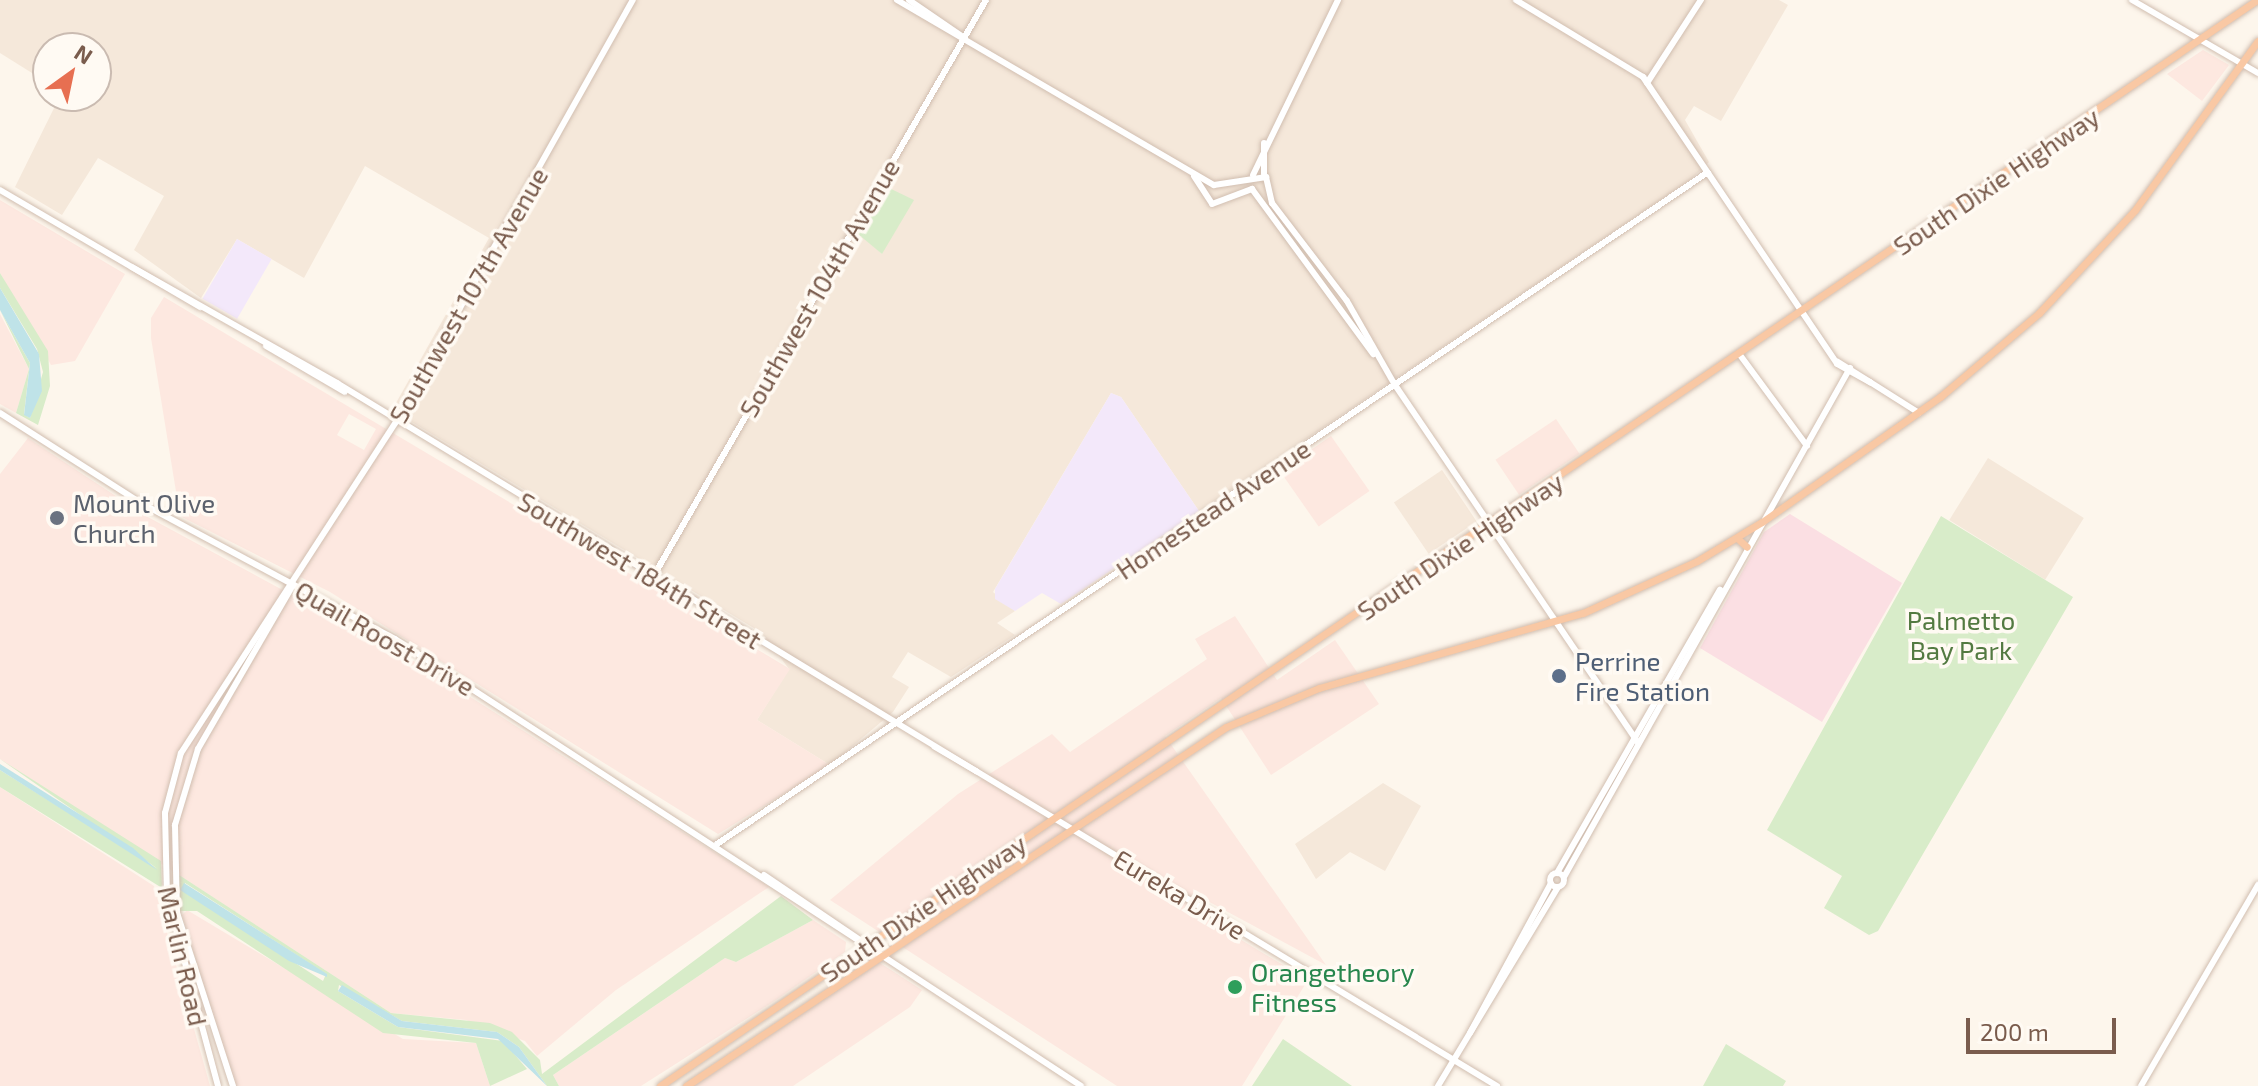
<!DOCTYPE html>
<html>
<head>
<meta charset="utf-8">
<style>
	body { margin:0 }
	#map { position:relative; width:2258px; height:1086px; overflow:hidden; background:#fdf6ec; font-family:"Exo 2",sans-serif }
	div>[style] { position:absolute }
	[style*='--x'] { left:calc(var(--x)*1px); top:calc(var(--y)*1px); width:calc(var(--w)*1px); rotate:calc(var(--a)*1deg) }
	.residential>* { inset:0; background:#f5e8da; transform-origin:0 0 }
	.commercial>* { inset:0; background:#fde8e0; transform-origin:0 0 }
	.education>* { inset:0; background:#f3e8fa; transform-origin:0 0 }
	.medical>* { inset:0; background:#fbdfe3 }
	.green>* { inset:0; background:#d8ecc9 }
	.water>* { inset:0; background:#bfe3e8 }
	.roads { filter:drop-shadow(0 0 2px #d1beb0) drop-shadow(0 0 2px #d1beb0) }
	.tertiary>* { height:6px; margin:-3px; padding:0 3px; transform-origin:3px; border-radius:3px; background:#fff }
	.tertiary>.ring { margin:-3px; padding:0; box-sizing:content-box; background:none; border:6px solid #fff; border-radius:50% }
	.secondary>* { height:6px; margin:-3px; padding:0 3px; transform-origin:3px; border-radius:3px; background:#fff }
	.trunk>* { height:7px; margin:-3.5px; padding:0 3.5px; transform-origin:3.5px; border-radius:3.5px; background:#f9c8a4 }
	.dots>* { width:22px; height:22px; translate:-50% -50%; box-sizing:border-box; border:4px solid #fffaf3; border-radius:50% }
	span { translate:-50% -50%; white-space:nowrap; text-align:center; line-height:1.15; -webkit-text-stroke:7px #fffaf3; paint-order:stroke }
	.street-label { font-size:26px; color:#7a5c4d }
	.worship-label { font-size:26px; color:#5b616d }
	.left { translate:0 -50%; text-align:left }
	.park-label { font-size:26px; color:#537a41 }
	.service-label { font-size:26px; color:#4e5e75 }
	.leisure-label { font-size:26px; color:#27864d }
	.north { position:absolute; left:32px; top:32px; width:80px; height:80px; box-sizing:border-box; background:#fffaf3; border:2px solid #cabbb1; border-radius:50%; rotate:33deg; font-size:22px; font-weight:700; line-height:32px; text-align:center; color:#7a5c4d }
	.north::after { content:''; display:block; margin:auto; width:28px; height:36px; background:#e76f51; clip-path:polygon(50% 0,100% 100%,50% 72%,0 100%) }
	.scale { position:absolute; left:1966px; top:1018px; width:150px; height:36px; box-sizing:border-box; border:4px solid #7a5c4d; border-top:0; padding-left:10px; font-size:24px; line-height:28px; white-space:nowrap; color:#7a5c4d; -webkit-text-stroke:6px #fffaf3; paint-order:stroke }
</style>
</head>
<body>
<div id="map">
	<div class="residential">
		<div style="clip-path:polygon(evenodd,0 0,1779px 0,1788px 5px,1721px 121px,1694px 106px,1685px 120px,1709px 162px,1690px 180px,1199px 511px,1121px 397px,1111px 393px,993px 592px,1015px 611px,997px 623px,1015px 635px,951px 677px,908px 652px,892px 677px,909px 687px,893px 712px,830px 765px,757px 720px,789px 669px,762px 633px,412px 422px,396px 403px,489px 238px,365px 166px,304px 278px,237px 239px,201px 298px,134px 250px,164px 196px,98px 158px,62px 215px,15px 187px,60px 96px,96px 96px,96px 48px,48px 48px,48px 83px,0 53px,0 0,887px 187px,882px 254px,859px 232px,887px 187px)"></div>
		<div style="left:1988px;top:458px;width:113px;height:73px;rotate:32deg"></div>
		<div style="left:1442px;top:470px;width:62px;height:58px;rotate:56deg"></div>
		<div style="clip-path:polygon(1383px 783px,1421px 806px,1385px 871px,1350px 852px,1316px 879px,1295px 844px)"></div>
	</div>
	<div class="commercial">
		<div style="clip-path:polygon(2203px 50px,2229px 65px,2202px 101px,2167px 74px)"></div>
		<div style="clip-path:polygon(0 200px,125px 274px,75px 361px,51px 365px,0 273px)"></div>
		<div style="clip-path:polygon(evenodd,164px 297px,790px 669px,757px 720px,830px 765px,718px 834px,330px 592px,180px 516px,151px 338px,151px 318px,164px 297px,349px 414px,376px 429px,364px 450px,337px 435px,349px 414px)"></div>
		<div style="clip-path:polygon(0 314px,29px 369px,16px 413px,0 404px)"></div>
		<div style="left:1556px;top:419px;width:42px;height:73px;rotate:56deg"></div>
		<div style="left:1331px;top:436px;width:67px;height:62px;rotate:55deg"></div>
		<div style="clip-path:polygon(28px 438px,146px 516px,412px 660px,769px 887px,616px 990px,537px 1056px,525px 1041px,466px 1020px,391px 1013px,0 759px,0 474px)"></div>
		<div style="clip-path:polygon(1235px 616px,1277px 680px,1335px 640px,1379px 704px,1271px 775px,1221px 698px,1165px 736px,1326px 965px,1202px 898px,1193px 911px,1308px 980px,1242px 1086px,1117px 1086px,830px 900px,958px 794px,1052px 734px,1070px 752px,1207px 659px,1195px 639px)"></div>
		<div style="clip-path:polygon(0 787px,154px 886px,210px 1086px,0 1086px)"></div>
		<div style="clip-path:polygon(187px 910px,403px 1039px,476px 1043px,490px 1086px,235px 1086px,182px 915px)"></div>
		<div style="clip-path:polygon(813px 920px,846px 942px,845px 952px,776px 1000px,641px 1086px,559px 1086px,553px 1075px,725px 958px,736px 962px)"></div>
		<div style="clip-path:polygon(877px 961px,922px 990px,910px 1007px,793px 1086px,689px 1086px)"></div>
	</div>
	<div class="education">
		<div style="left:237px;top:239px;width:40px;height:69px;rotate:30deg"></div>
		<div style="clip-path:polygon(1111px 393px,1121px 397px,1199px 511px,1061px 604px,1042px 593px,1015px 611px,995px 599px,995px 589px)"></div>
	</div>
	<div class="medical">
		<div style="clip-path:polygon(1790px 514px,1902px 583px,1822px 722px,1700px 648px,1764px 532px)"></div>
	</div>
	<div class="green">
		<div style="clip-path:polygon(887px 187px,914px 200px,882px 254px,858px 234px)"></div>
		<div style="clip-path:polygon(0 273px,48px 351px,50px 386px,38px 425px,16px 413px,29px 369px,0 310px,30px 363px,24px 414px,30px 418px,43px 372px,37px 349px,0 288px)"></div>
		<div style="clip-path:polygon(1941px 516px,2073px 597px,1878px 931px,1869px 935px,1824px 908px,1842px 876px,1767px 830px)"></div>
		<div style="clip-path:polygon(0 759px,161px 861px,162px 888px,0 787px,0 770px,158px 869px)"></div>
		<div style="clip-path:polygon(evenodd,176px 873px,391px 1013px,490px 1023px,512px 1032px,540px 1060px,542px 1074px,781px 896px,813px 920px,736px 962px,725px 958px,553px 1075px,559px 1086px,547px 1086px,519px 1047px,497px 1032px,402px 1021px,339px 985px,338px 991px,398px 1027px,503px 1041px,527px 1069px,490px 1086px,476px 1043px,383px 1033px,197px 911px,180px 911px,176px 873px,185px 883px,326px 974px,323px 981px,183px 890px,185px 883px)"></div>
		<div style="clip-path:polygon(1283px 1039px,1352px 1086px,1252px 1086px)"></div>
		<div style="clip-path:polygon(1726px 1044px,1786px 1081px,1783px 1086px,1703px 1086px)"></div>
	</div>
	<div class="water">
		<div style="clip-path:polygon(0 288px,39px 354px,42px 391px,30px 418px,24px 415px,30px 363px,0 310px)"></div>
		<div style="clip-path:polygon(0 764px,133px 848px,157px 870px,0 770px)"></div>
		<div style="clip-path:polygon(184px 883px,327px 974px,327px 977px,289px 961px,180px 890px)"></div>
		<div style="clip-path:polygon(342px 985px,402px 1021px,497px 1032px,519px 1047px,547px 1086px,498px 1039px,398px 1027px,338px 991px)"></div>
	</div>
	<div class="roads">
		<div class="tertiary">
			<div style="--x:897;--y:0;--w:367;--a:30.3"></div>
			<div style="--x:1214;--y:185;--w:53;--a:-8.7"></div>
			<div style="--x:1266;--y:177;--w:27;--a:77"></div>
			<div style="--x:1272;--y:203;--w:123;--a:52.6"></div>
			<div style="--x:1347;--y:301;--w:97;--a:60.3"></div>
			<div style="--x:1395;--y:385;--w:432;--a:55.8"></div>
			<div style="--x:909;--y:0;--w:65;--a:34.4"></div>
			<div style="--x:1516;--y:0;--w:149;--a:31.2"></div>
			<div style="--x:1643;--y:77;--w:346;--a:55.9"></div>
			<div style="--x:1837;--y:364;--w:38;--a:29"></div>
			<div style="--x:1870;--y:382;--w:39;--a:-148"></div>
			<div style="--x:2132;--y:0;--w:146;--a:30.1"></div>
			<div style="--x:1647;--y:83;--w:99;--a:-57"></div>
			<div style="--x:1264;--y:174;--w:31;--a:-90"></div>
			<div style="--x:1253;--y:175;--w:195;--a:-64.1"></div>
			<div style="--x:1194;--y:176;--w:33;--a:57"></div>
			<div style="--x:1212;--y:204;--w:43;--a:-20.6"></div>
			<div style="--x:1252;--y:189;--w:205;--a:53.7"></div>
			<div style="--x:1740;--y:355;--w:113;--a:53.6"></div>
			<div style="--x:1870;--y:382;--w:58;--a:32.3"></div>
			<div style="--x:653;--y:577;--w:666;--a:-60.01"></div>
			<div style="--x:717;--y:844;--w:1197;--a:-34.14"></div>
			<div class="ring" style="left:1550px;top:873px;width:8px;height:8px"></div>
			<div style="--x:1557;--y:873;--w:327;--a:-60.1"></div>
			<div style="--x:1564;--y:877;--w:584;--a:-60.67"></div>
			<div style="--x:881;--y:955;--w:239;--a:33.2"></div>
			<div style="--x:1470;--y:1033;--w:170;--a:-61.6"></div>
			<div style="--x:218;--y:1086;--w:197;--a:-105"></div>
			<div style="--x:167;--y:896;--w:83;--a:-91.4"></div>
			<div style="--x:165;--y:813;--w:62;--a:-75.1"></div>
			<div style="--x:181;--y:753;--w:395;--a:-57"></div>
			<div style="--x:396;--y:422;--w:484;--a:-60.7"></div>
			<div style="--x:233;--y:1086;--w:182;--a:-107.9"></div>
			<div style="--x:177;--y:913;--w:88;--a:-91.3"></div>
			<div style="--x:175;--y:825;--w:79;--a:-73.2"></div>
			<div style="--x:198;--y:749;--w:190;--a:-59.9"></div>
			<div style="--x:1438;--y:1086;--w:232;--a:-58.9"></div>
			<div style="--x:2141;--y:1086;--w:233;--a:-59.8"></div>
		</div>
		<div class="secondary">
			<div style="--x:0;--y:190;--w:232;--a:30.3"></div>
			<div style="--x:132;--y:267;--w:236;--a:29.5"></div>
			<div style="--x:337;--y:383;--w:748;--a:31.27"></div>
			<div style="--x:976;--y:771;--w:48;--a:-149.7"></div>
			<div style="--x:266;--y:346;--w:91;--a:30.2"></div>
			<div style="--x:0;--y:413;--w:167;--a:32.6"></div>
			<div style="--x:141;--y:503;--w:288;--a:28.2"></div>
			<div style="--x:395;--y:639;--w:580;--a:33.03"></div>
			<div style="--x:976;--y:771;--w:609;--a:31.16"></div>
			<div style="--x:764;--y:875;--w:127;--a:34.1"></div>
		</div>
		<div class="trunk">
			<div style="--x:1737;--y:538;--w:13;--a:42"></div>
			<div style="--x:660;--y:1086;--w:1931;--a:-34.22"></div>
			<div style="--x:686;--y:1086;--w:648;--a:-33.62"></div>
			<div style="--x:1226;--y:727;--w:101;--a:-22.8"></div>
			<div style="--x:1319;--y:688;--w:274;--a:-15.9"></div>
			<div style="--x:1583;--y:613;--w:125;--a:-24.5"></div>
			<div style="--x:1697;--y:561;--w:76;--a:-31"></div>
			<div style="--x:1762;--y:522;--w:218;--a:-35.1"></div>
			<div style="--x:1940;--y:397;--w:130;--a:-40.3"></div>
			<div style="--x:2039;--y:313;--w:141;--a:-47"></div>
			<div style="--x:2135;--y:210;--w:209;--a:-54"></div>
		</div>
	</div>
	<div class="dots">
		<div style="left:57px;top:518px;background:#6b7280"></div>
		<div style="left:1559px;top:676px;background:#5c6f8a"></div>
		<div style="left:1235px;top:987px;background:#2e9e5b"></div>
	</div>
	<div class="street-label">
		<span style="left:1996px;top:181px;rotate:-34deg">South Dixie Highway</span>
		<span style="left:819px;top:288px;rotate:-60deg">Southwest 104th Avenue</span>
		<span style="left:468px;top:295px;rotate:-60deg">Southwest 107th Avenue</span>
		<span style="left:1213px;top:509px;rotate:-34deg">Homestead Avenue</span>
		<span style="left:1460px;top:546px;rotate:-34deg">South Dixie Highway</span>
		<span style="left:640px;top:570px;rotate:31deg">Southwest 184th Street</span>
		<span style="left:385px;top:638px;rotate:30deg">Quail Roost Drive</span>
		<span style="left:1180px;top:894px;rotate:31deg">Eureka Drive</span>
		<span style="left:923px;top:908px;rotate:-34deg">South Dixie Highway</span>
		<span style="left:183px;top:956px;rotate:77deg">Marlin Road</span>
	</div>
	<div class="worship-label">
		<span class="left" style="left:73px;top:518px">Mount Olive<br>Church</span>
	</div>
	<div class="park-label">
		<span style="left:1961px;top:635px">Palmetto<br>Bay Park</span>
	</div>
	<div class="service-label">
		<span class="left" style="left:1575px;top:676px">Perrine<br>Fire Station</span>
	</div>
	<div class="leisure-label">
		<span class="left" style="left:1251px;top:987px">Orangetheory<br>Fitness</span>
	</div>
	<div class="north">N</div>
	<div class="scale">200 m</div>
</div>
</body>
</html>
